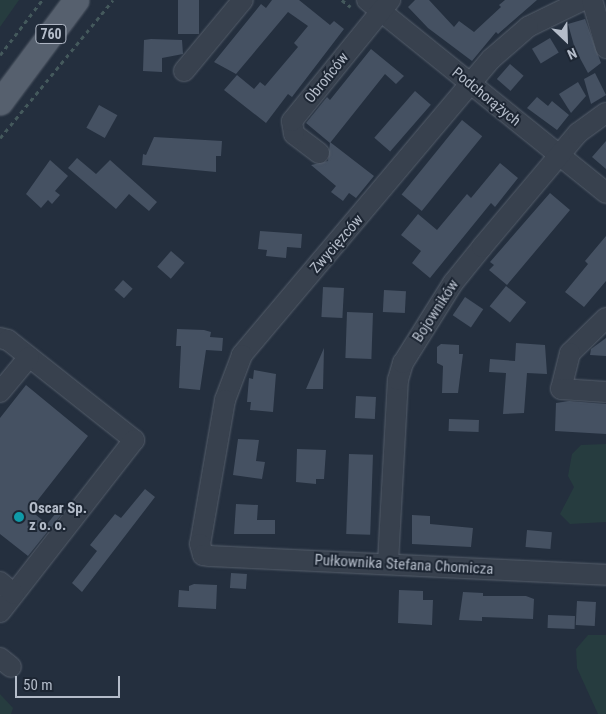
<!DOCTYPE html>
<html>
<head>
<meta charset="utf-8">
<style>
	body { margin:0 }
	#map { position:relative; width:606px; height:714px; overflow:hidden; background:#242f3e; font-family:"Roboto Condensed",sans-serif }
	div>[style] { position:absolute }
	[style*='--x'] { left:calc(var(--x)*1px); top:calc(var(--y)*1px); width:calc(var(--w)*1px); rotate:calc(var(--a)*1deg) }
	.green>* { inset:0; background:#263c3f }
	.building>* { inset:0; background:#455162; transform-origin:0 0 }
	.path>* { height:2.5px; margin-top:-1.25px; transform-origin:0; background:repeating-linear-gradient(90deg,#44595c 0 4px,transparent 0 8px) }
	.roads { filter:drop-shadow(0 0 1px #565f6c) drop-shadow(0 0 1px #565f6c) }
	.minor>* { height:20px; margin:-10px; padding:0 10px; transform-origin:10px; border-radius:10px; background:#38414e }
	.major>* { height:25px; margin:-12.5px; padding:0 12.5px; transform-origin:12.5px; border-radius:12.5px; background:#56606e }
	.dots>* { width:14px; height:14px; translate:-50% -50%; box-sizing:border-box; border:2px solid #1d2633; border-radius:50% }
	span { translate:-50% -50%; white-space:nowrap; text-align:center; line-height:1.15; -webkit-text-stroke:4px #1d2633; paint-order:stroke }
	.shield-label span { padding:1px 4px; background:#1d2633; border:1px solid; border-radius:4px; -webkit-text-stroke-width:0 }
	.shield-label { font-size:14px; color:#b4bcc9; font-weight:700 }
	.street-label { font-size:15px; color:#b4bcc9 }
	.poi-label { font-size:15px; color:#b4bcc9; font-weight:700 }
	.left { translate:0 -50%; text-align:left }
	.north { position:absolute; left:541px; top:15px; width:50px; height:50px; -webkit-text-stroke:4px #1d2633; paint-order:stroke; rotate:156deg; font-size:14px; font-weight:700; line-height:20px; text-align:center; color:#b4bcc9 }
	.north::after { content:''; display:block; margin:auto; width:18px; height:22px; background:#b4bcc9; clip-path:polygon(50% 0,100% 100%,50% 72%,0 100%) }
	.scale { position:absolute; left:15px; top:676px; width:105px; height:22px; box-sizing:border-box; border:2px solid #b4bcc9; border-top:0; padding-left:6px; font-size:15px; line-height:18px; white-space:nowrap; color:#b4bcc9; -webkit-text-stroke:4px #1d2633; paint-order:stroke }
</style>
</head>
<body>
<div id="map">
	<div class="green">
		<div style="clip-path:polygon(0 0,19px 0,0 27px)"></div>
		<div style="clip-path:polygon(606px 444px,606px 522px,570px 524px,560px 514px,574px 487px,568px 476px,572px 454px,581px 445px)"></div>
		<div style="clip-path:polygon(588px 635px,606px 635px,606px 714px,598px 714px,577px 668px,576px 649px)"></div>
		<div style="clip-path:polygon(0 694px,13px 708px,11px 714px,0 714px)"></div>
	</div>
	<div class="building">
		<div style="left:178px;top:0;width:21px;height:34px"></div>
		<div style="clip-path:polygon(272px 0,299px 0,330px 25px,334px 21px,344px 29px,292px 97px,288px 94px,266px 123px,224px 90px,237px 75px,254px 89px,260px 82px,265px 86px,298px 47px,294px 43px,308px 26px,288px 12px,236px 74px,214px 62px,261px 4px,266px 8px)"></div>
		<div style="clip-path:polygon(415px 0,429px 0,454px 27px,459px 21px,474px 32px,501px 7px,499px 5px,505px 0,537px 0,498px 34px,496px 32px,472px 61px,428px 28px,408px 7px)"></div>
		<div style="clip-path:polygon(585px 19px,601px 63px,588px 73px,575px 49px,568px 24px)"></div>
		<div style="left:550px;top:38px;width:17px;height:21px;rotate:59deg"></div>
		<div style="clip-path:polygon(151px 39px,182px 40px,183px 54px,162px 58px,162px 72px,143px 71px,144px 40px)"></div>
		<div style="clip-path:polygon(371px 49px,404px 76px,396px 84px,385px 74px,330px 143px,306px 123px,327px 97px,330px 100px)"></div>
		<div style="left:510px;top:64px;width:18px;height:20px;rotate:41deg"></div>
		<div style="clip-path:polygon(595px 73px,606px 95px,591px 104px,584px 79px)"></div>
		<div style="clip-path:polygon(578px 82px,586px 96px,571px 113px,559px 94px)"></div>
		<div style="left:415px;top:91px;width:21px;height:62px;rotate:41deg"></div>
		<div style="clip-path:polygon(537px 97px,548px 106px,552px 101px,569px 115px,557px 130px,527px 108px)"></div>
		<div style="left:99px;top:105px;width:21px;height:26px;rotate:29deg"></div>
		<div style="left:462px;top:120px;width:26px;height:96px;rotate:39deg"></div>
		<div style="clip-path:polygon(154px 137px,222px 141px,221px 156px,216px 156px,216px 172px,142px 165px,143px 154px,146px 155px)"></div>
		<div style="clip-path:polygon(606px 141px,606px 169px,592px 157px)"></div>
		<div style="clip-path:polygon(330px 142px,374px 176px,356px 198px,349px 193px,343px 201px,331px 192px,336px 186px,311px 165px,328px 161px)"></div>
		<div style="clip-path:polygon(77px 158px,96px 174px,110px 160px,157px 202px,149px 211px,129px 194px,116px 209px,68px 168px)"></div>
		<div style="clip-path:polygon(50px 160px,68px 176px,55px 191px,60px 195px,52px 204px,48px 200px,41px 208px,26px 194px)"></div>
		<div style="clip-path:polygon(500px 163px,518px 178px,495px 207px,491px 203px,430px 278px,412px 263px,421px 251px,401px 235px,418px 214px,437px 230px,467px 194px,471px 198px)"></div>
		<div style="clip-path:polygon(550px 193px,570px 210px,507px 285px,489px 270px,494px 265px,490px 262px)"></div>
		<div style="clip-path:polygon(260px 231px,302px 234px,301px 248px,287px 247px,286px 258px,266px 256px,267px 250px,258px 249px)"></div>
		<div style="clip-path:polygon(606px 236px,606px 281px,584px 307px,565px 292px,588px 264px,585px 261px)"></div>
		<div style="left:171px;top:251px;width:18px;height:21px;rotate:41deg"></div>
		<div style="left:123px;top:280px;width:13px;height:13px;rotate:42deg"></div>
		<div style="left:506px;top:286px;width:26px;height:26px;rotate:39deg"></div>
		<div style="left:323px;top:287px;width:21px;height:30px;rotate:3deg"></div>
		<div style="left:384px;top:290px;width:22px;height:22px;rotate:3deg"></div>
		<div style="left:465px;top:297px;width:22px;height:22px;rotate:34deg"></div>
		<div style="left:347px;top:312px;width:26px;height:46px;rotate:2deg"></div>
		<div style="clip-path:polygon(177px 329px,204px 330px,211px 332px,210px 337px,223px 338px,222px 351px,206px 350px,200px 390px,179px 388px,181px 346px,176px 346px)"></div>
		<div style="clip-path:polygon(606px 338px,606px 356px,590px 355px,591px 349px)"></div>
		<div style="clip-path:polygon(516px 343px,545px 345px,547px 374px,527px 373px,524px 413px,503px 414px,506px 373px,489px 372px,490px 359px,515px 361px)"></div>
		<div style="clip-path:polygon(441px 344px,459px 345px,459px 354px,463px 354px,458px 393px,442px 393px,443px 366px,437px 363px,437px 347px)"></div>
		<div style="clip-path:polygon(324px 348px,323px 389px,306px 389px)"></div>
		<div style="clip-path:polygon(254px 370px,276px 374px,273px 412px,250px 410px,251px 402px,247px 402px,249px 378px,253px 379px)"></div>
		<div style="clip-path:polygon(26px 385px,88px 436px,30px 510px,47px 524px,60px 508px,64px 511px,28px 556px,0 534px,0 418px)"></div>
		<div style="left:356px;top:396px;width:20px;height:22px;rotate:3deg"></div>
		<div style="clip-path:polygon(569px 401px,606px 404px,606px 434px,555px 431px,556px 403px)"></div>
		<div style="left:449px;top:419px;width:30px;height:12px;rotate:2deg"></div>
		<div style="clip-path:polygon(238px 439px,259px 440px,256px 461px,265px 462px,262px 479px,233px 475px)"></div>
		<div style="clip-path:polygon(297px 449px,326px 450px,324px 479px,316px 479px,316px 484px,296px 482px)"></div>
		<div style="left:349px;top:454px;width:24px;height:80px;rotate:2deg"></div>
		<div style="clip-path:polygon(145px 489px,155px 497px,82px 592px,72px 583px,97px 551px,90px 545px,115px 514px,121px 518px)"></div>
		<div style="clip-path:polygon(236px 504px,258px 505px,257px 520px,275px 520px,275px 534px,234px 534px)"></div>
		<div style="clip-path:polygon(412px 515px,430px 516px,430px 524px,473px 528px,471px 547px,412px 544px)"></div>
		<div style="left:527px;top:530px;width:25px;height:17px;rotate:5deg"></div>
		<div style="left:231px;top:573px;width:16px;height:15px;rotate:4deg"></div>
		<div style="clip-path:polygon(194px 584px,217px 585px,216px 609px,178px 607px,179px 590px,189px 591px,189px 586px)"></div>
		<div style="clip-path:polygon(399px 590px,423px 591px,423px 600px,433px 600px,432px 625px,398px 623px)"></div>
		<div style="clip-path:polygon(463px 592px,483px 593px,483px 596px,526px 596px,534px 599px,533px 619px,482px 617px,482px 621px,459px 620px)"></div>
		<div style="left:577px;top:601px;width:19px;height:24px;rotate:3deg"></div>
		<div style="left:548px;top:615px;width:27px;height:13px;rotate:2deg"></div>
	</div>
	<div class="path">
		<div style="--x:342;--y:0;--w:11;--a:38"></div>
		<div style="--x:0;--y:55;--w:69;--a:-52.6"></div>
		<div style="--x:0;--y:138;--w:178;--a:-50.7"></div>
	</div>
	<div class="roads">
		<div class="minor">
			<div style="--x:367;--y:0;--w:307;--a:38.9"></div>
			<div style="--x:583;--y:0;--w:61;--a:153.9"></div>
			<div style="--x:528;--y:27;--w:49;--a:139.1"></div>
			<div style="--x:491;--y:59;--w:387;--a:130.1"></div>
			<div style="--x:242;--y:355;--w:48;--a:110.7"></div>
			<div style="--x:225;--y:400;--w:146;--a:99.8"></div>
			<div style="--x:200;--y:544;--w:11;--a:75"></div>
			<div style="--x:203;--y:555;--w:6;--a:9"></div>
			<div style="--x:209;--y:556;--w:397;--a:2.7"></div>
			<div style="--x:592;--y:0;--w:50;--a:73.7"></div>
			<div style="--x:184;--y:71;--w:92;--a:-50.3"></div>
			<div style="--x:319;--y:153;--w:31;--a:-143"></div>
			<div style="--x:294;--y:134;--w:13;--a:-99"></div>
			<div style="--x:292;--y:121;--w:156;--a:-51"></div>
			<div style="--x:606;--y:318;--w:50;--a:135.8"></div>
			<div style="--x:570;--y:353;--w:37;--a:104"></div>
			<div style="--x:561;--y:389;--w:45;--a:3.8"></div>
			<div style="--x:0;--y:338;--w:8;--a:14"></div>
			<div style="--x:8;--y:340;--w:161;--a:38.4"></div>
			<div style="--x:134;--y:440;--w:218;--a:127.9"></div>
			<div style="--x:0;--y:392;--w:45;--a:-50.4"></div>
			<div style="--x:388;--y:563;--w:183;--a:-86.9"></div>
			<div style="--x:398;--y:380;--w:18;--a:-74"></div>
			<div style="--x:403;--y:363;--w:94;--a:-58"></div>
			<div style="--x:453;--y:283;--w:46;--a:-51.1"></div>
			<div style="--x:482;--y:247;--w:149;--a:-49.9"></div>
			<div style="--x:578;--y:133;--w:34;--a:-36"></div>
			<div style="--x:0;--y:582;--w:18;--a:41"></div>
			<div style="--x:0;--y:658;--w:14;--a:39"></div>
		</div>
		<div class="major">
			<div style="--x:0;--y:102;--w:127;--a:-53.3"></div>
		</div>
	</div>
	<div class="dots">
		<div style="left:19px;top:517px;background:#0f9aa8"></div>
	</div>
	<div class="shield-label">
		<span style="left:51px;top:34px">760</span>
	</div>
	<div class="street-label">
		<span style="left:327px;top:78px;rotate:-51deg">Obrońców</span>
		<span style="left:486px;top:97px;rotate:39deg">Podchorążych</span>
		<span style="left:337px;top:244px;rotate:-49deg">Zwycięzców</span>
		<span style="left:436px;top:311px;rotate:-57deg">Bojowników</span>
		<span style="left:404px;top:565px;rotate:3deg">Pułkownika Stefana Chomicza</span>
	</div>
	<div class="poi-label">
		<span class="left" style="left:29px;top:517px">Oscar Sp.<br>z o. o.</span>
	</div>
	<div class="north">N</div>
	<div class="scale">50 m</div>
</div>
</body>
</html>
